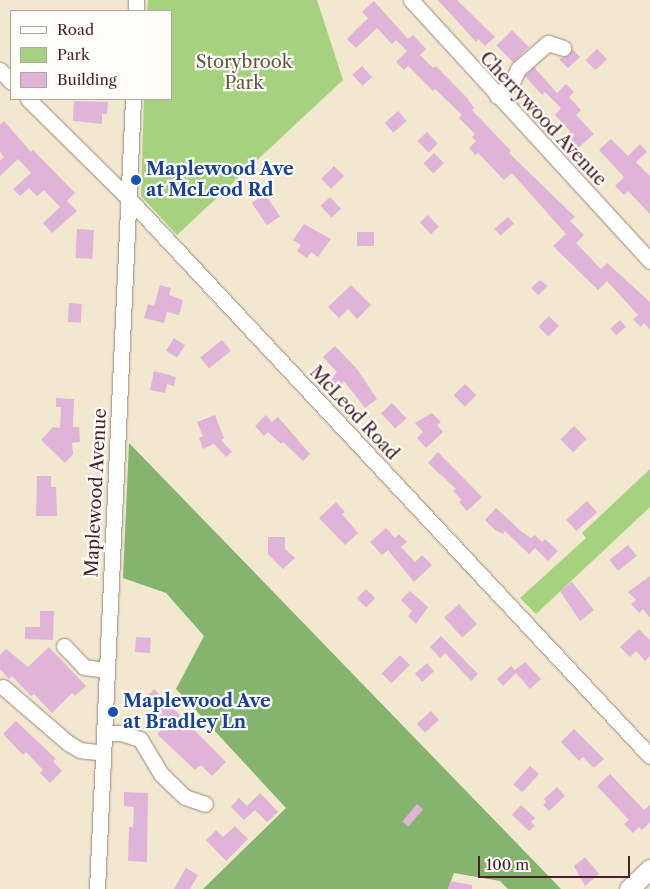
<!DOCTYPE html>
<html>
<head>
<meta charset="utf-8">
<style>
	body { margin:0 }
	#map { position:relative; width:650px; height:889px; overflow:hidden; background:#f2e8cf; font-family:"Libre Caslon Text",serif }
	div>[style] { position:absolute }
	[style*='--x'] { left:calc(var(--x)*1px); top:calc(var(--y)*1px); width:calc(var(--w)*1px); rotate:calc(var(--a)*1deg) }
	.green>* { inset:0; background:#a6d27f }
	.forest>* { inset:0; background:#84b46e }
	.building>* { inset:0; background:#e0b3d8; transform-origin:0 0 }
	.roads { filter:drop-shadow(0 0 1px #9e847d) drop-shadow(0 0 1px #9e847d) }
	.minor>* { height:15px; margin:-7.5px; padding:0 7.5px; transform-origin:7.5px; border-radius:7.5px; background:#fff }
	.major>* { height:19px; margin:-9.5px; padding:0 9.5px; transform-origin:9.5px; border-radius:9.5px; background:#fff }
	.dots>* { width:14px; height:14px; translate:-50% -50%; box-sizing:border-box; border:2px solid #fdfcf7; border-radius:50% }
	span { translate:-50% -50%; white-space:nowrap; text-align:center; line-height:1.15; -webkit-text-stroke:4.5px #fdfcf7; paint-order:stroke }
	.park-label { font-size:18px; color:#654 }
	.street-label { font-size:18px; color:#4a1f2b }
	.transit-label { font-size:18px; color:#164399; font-weight:700 }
	.left { translate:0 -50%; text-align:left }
	.legend { position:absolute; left:10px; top:10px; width:162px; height:90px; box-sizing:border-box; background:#fdfcf7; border:1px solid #b5a4a5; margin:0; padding:6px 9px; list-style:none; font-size:15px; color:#4a1f2b }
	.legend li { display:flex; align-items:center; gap:10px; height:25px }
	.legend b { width:25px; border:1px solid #b5a4a5 }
	.scale { position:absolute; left:478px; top:856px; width:152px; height:22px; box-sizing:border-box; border:2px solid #4a1f2b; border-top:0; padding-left:6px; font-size:15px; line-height:18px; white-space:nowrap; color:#4a1f2b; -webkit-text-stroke:4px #fdfcf7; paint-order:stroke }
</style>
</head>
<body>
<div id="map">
	<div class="green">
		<div style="clip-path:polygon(148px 0,317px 0,343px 80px,177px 235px,141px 196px,144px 99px,171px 99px,171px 11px,147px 11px)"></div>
		<div style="clip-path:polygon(650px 469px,650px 507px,536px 614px,520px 598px,586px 538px,582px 533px)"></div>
	</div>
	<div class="forest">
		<div style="clip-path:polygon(129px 443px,561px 889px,508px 889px,500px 881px,454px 873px,448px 889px,203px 889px,286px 808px,176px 689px,204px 636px,166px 593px,123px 578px)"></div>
	</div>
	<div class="building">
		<div style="clip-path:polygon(438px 0,457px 0,495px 37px,485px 46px,478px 39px,476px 42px)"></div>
		<div style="clip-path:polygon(374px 1px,408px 39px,413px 35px,426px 49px,420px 55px,433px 68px,436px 66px,467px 98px,474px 108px,472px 110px,511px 151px,509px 153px,575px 217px,570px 221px,584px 235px,576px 243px,601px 269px,607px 263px,650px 302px,650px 330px,644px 323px,641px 327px,633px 319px,638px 315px,607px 281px,598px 290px,553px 246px,566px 234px,512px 173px,504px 180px,478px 153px,475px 155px,469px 148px,476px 141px,472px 137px,475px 134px,459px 118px,462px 115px,435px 89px,433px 91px,408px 66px,404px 70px,396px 62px,407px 51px,396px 40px,392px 44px,377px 28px,356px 48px,347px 39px,368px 18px,362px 12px)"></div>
		<div style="left:512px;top:30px;width:24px;height:22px;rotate:45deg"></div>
		<div style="clip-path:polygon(572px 49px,580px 57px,568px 68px,559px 59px,569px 55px)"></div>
		<div style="left:597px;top:49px;width:14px;height:16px;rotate:45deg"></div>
		<div style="left:362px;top:66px;width:15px;height:13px;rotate:48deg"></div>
		<div style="clip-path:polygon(534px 67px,557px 93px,566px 84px,574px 92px,569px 97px,581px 110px,576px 115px,594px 134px,578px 148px,566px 135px,570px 131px,555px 115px,561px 108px,545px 92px,542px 95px,525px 76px)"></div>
		<div style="clip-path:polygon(74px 101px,108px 102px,107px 114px,102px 114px,102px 124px,73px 121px)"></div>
		<div style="left:398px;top:111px;width:13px;height:18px;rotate:48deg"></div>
		<div style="clip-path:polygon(4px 121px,31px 152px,33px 150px,75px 193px,67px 201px,77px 211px,52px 233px,43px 223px,60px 207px,44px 190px,37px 196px,29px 188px,20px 196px,13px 189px,31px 173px,18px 159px,0 176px,0 161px,4px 157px,0 152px,0 125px)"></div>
		<div style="left:427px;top:132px;width:16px;height:13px;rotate:47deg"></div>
		<div style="clip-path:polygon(611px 139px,628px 156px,640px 144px,647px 152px,636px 162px,650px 176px,650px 214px,628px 191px,624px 195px,615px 186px,624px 177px,599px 150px)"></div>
		<div style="left:434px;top:153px;width:14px;height:15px;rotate:45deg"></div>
		<div style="left:334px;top:166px;width:14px;height:18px;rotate:45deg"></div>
		<div style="left:265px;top:194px;width:27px;height:16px;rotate:56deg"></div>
		<div style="left:330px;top:197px;width:16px;height:13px;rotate:47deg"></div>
		<div style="left:428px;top:215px;width:16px;height:11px;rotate:47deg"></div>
		<div style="left:508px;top:217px;width:9px;height:18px;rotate:49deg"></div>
		<div style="clip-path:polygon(304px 224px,331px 239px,318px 257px,311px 252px,307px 258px,297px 251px,301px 245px,293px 240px)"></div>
		<div style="left:77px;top:229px;width:17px;height:29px;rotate:3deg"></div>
		<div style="left:374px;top:232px;width:14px;height:17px;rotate:90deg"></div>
		<div style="clip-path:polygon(540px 280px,548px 286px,538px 295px,531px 288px)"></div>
		<div style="clip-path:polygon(160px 285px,171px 288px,169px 295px,183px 300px,179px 315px,167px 312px,164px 323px,144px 318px,148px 304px,154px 306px)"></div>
		<div style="clip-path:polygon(351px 285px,371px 305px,357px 319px,348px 309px,339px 318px,328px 307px)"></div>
		<div style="left:69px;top:303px;width:13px;height:19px;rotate:4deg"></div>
		<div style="left:549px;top:316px;width:14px;height:15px;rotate:45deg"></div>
		<div style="left:620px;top:320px;width:9px;height:13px;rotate:49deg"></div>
		<div style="left:174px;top:338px;width:13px;height:15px;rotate:32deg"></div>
		<div style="left:222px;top:340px;width:14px;height:28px;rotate:51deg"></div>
		<div style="clip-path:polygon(335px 346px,357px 369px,377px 399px,365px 408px,344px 381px,338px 387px,330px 379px,337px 372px,323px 357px)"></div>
		<div style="clip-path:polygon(154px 371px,176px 377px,174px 386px,167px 384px,165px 393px,150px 390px)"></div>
		<div style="left:465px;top:384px;width:16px;height:16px;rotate:45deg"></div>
		<div style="clip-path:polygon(56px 398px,74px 399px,73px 427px,79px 427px,80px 442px,72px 443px,73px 454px,65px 463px,41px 440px,53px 427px,60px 428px,61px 407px,56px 407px)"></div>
		<div style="left:392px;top:403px;width:21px;height:15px;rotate:47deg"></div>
		<div style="clip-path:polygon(432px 413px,441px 422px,437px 425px,443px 432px,426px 448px,417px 438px,423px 432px,415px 423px)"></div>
		<div style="clip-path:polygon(215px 415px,224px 438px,221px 440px,232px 452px,226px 457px,214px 444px,203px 449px,199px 438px,203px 436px,197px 422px)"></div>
		<div style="clip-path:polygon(266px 415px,272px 422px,278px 417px,310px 454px,303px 461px,283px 442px,281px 444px,268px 432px,264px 436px,255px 426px)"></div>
		<div style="left:574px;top:426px;width:18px;height:19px;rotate:45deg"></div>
		<div style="clip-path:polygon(438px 452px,482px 497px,467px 511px,459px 502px,462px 500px,453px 491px,456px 489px,428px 463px)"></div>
		<div style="clip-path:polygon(37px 476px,51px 476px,51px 487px,56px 487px,57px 516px,36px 516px)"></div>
		<div style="left:587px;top:501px;width:15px;height:28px;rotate:48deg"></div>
		<div style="clip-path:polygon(336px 502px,345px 512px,342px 514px,358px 533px,345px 545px,319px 518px)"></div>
		<div style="clip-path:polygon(496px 508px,522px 532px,531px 538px,535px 535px,542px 542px,545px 539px,558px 551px,548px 561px,535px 548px,529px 554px,505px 531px,503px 534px,495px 530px,485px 520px)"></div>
		<div style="clip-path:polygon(386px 528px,395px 538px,399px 534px,407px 542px,401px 547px,415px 562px,422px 555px,432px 565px,414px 582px,388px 550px,382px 555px,370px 542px)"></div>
		<div style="clip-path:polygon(268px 537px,285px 537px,285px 549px,295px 558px,283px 569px,268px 554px)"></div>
		<div style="left:628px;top:545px;width:14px;height:24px;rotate:51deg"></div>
		<div style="clip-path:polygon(650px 576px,650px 618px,643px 609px,639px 613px,631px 604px,636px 600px,628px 592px)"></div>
		<div style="clip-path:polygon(572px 582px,594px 610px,580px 621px,560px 591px)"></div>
		<div style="left:366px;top:589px;width:13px;height:13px;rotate:45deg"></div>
		<div style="clip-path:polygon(410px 591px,428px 607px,416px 624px,408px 616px,412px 611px,401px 600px)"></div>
		<div style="left:459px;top:604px;width:27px;height:20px;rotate:48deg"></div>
		<div style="clip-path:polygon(40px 611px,54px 611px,53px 640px,25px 639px,25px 627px,40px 627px)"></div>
		<div style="clip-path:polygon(639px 629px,650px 640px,650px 656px,645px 661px,636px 651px,630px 657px,620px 647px)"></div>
		<div style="clip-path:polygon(441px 636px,478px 674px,471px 681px,445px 653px,440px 658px,430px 647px)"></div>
		<div style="left:136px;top:637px;width:15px;height:15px;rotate:4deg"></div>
		<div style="clip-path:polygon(49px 647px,86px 686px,75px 696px,72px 693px,52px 713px,34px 694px,31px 696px,12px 676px,9px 679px,0 669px,0 655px,6px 649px,28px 667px)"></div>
		<div style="left:400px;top:655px;width:14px;height:26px;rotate:45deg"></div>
		<div style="clip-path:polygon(525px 662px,541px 679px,530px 689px,516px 673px,503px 686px,497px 679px,511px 666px,515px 670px)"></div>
		<div style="left:427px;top:663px;width:11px;height:16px;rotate:49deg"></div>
		<div style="clip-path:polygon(154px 689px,226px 762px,212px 776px,201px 765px,195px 770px,157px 734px,166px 725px,144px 699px)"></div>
		<div style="left:431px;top:711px;width:12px;height:19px;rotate:48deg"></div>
		<div style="clip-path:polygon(16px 721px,56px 759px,53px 761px,62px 771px,50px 783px,40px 773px,43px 770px,26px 752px,23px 755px,3px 734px)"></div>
		<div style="clip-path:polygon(574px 729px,604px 759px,594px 768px,583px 757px,579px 761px,561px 742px)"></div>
		<div style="left:530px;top:766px;width:12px;height:25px;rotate:42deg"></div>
		<div style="clip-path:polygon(610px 774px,644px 810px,650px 805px,650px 822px,642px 830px,639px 827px,633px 833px,624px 824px,629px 820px,597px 786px)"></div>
		<div style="clip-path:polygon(557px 787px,565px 796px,549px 811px,543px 805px,546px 802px,544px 799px)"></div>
		<div style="clip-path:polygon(124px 792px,148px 793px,147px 862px,128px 861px,129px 827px,133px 827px,134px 807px,124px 806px)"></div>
		<div style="clip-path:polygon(260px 793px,278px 812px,267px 822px,255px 810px,244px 820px,231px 807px,239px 798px,247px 806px)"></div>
		<div style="left:417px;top:804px;width:8px;height:23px;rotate:40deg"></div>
		<div style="clip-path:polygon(521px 805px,535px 818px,531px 822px,535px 826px,529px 831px,512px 815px)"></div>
		<div style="clip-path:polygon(235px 826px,248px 839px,226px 861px,206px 840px,216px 830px,223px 837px)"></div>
		<div style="clip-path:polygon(585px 857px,599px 874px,585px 886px,574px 866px)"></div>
		<div style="clip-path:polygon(186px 868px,198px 875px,190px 889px,174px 889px)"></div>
		<div style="clip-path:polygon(450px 881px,472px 885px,472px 889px,448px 889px)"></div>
	</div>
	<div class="roads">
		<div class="minor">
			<div style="--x:411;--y:0;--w:354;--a:47.5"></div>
			<div style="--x:136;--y:11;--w:11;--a:-90"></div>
			<div style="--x:0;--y:70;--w:16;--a:47"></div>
			<div style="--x:497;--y:96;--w:21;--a:-43"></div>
			<div style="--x:512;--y:82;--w:14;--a:-65"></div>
			<div style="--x:518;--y:69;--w:40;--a:-41"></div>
			<div style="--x:548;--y:43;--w:16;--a:18"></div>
			<div style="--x:28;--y:99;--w:144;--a:44.7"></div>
			<div style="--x:130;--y:200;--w:761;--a:46.92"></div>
			<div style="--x:64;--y:646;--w:29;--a:46"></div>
			<div style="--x:84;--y:667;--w:22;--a:8"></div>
			<div style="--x:3;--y:687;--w:86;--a:40.7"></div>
			<div style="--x:68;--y:743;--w:14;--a:30"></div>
			<div style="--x:80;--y:750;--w:23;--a:7"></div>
			<div style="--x:104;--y:733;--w:17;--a:0"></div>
			<div style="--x:121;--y:733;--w:20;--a:18"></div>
			<div style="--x:140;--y:739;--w:41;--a:59"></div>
			<div style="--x:161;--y:774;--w:33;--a:44"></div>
			<div style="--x:185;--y:797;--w:21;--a:19"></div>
			<div style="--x:97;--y:889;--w:791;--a:-87.39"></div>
		</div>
		<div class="major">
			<div style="--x:629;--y:889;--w:29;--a:-44"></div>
		</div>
	</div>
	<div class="dots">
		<div style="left:136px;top:180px;background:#1a4fb4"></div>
		<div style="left:113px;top:712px;background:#1a4fb4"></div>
	</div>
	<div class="park-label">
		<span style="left:244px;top:73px">Storybrook<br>Park</span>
	</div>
	<div class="street-label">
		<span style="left:543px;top:119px;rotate:47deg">Cherrywood Avenue</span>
		<span style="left:354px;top:413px;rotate:47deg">McLeod Road</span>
		<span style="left:96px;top:493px;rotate:-87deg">Maplewood Avenue</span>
	</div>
	<div class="transit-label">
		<span class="left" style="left:146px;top:180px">Maplewood Ave<br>at McLeod Rd</span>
		<span class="left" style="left:123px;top:712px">Maplewood Ave<br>at Bradley Ln</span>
	</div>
	<ul class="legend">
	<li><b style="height:6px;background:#fff"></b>Road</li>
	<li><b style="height:14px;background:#a6d27f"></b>Park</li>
	<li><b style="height:14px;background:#e0b3d8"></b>Building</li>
	</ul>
	<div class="scale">100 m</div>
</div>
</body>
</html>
